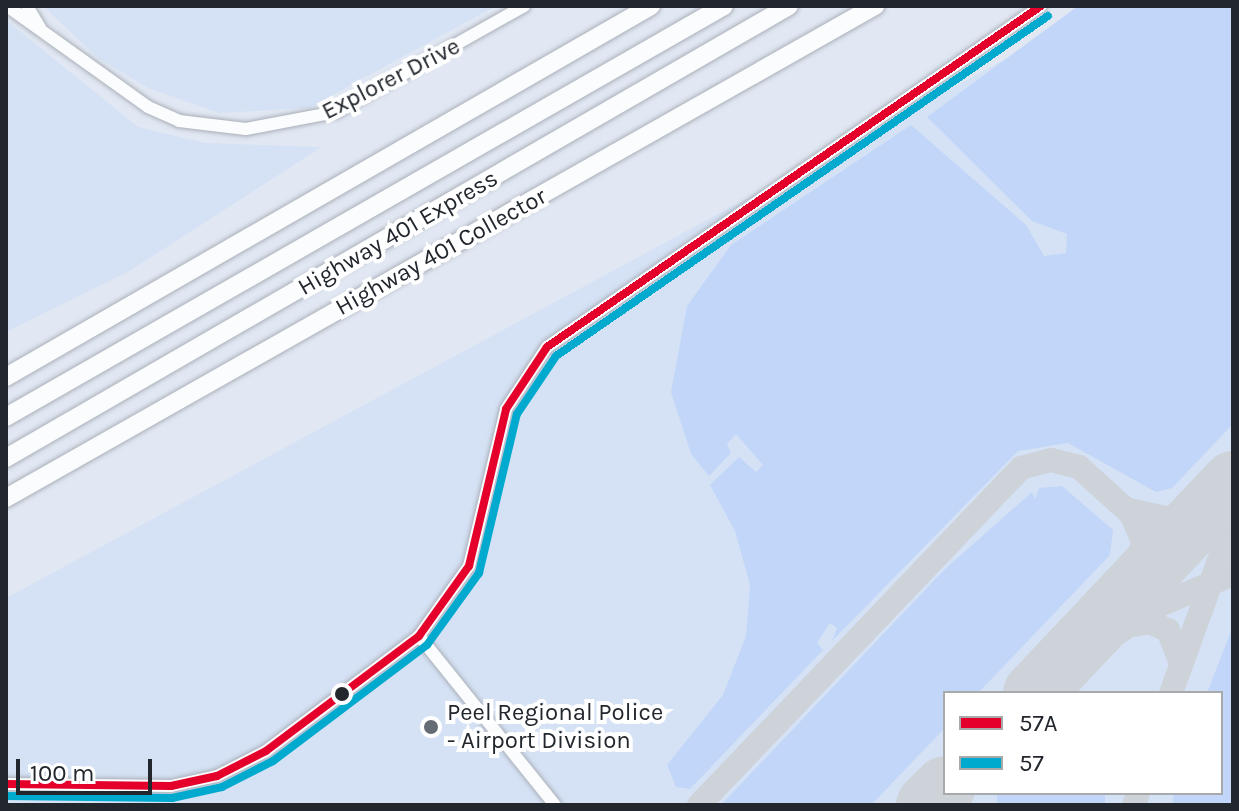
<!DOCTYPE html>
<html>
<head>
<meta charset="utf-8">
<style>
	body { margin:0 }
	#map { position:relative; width:1239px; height:811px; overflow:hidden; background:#e1e8f3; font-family:Karla,sans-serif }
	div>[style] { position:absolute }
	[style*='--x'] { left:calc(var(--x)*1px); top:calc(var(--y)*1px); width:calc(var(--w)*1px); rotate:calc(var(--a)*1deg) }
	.built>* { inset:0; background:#d5e2f5 }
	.green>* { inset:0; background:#c1d6f8; transform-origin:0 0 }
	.taxiway>* { height:24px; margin:-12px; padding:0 12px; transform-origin:12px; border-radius:12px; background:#ced3da }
	.runway>* { height:62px; margin:-31px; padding:0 31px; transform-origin:31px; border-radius:31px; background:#ced3da }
	.roads { filter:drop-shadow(0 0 2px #abb0b9) drop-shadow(0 0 2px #abb0b9) }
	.minor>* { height:12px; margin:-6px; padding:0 6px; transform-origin:6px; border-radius:6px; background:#fafcfd }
	.highway>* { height:18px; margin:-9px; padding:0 9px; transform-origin:9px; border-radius:9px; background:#fafcfd }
	.bus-1>* { height:8px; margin:-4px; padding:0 4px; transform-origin:4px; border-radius:4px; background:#e4002b }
	.bus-2>* { height:8px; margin:-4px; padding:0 4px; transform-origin:4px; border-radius:4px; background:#00a9ce }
	.dots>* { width:22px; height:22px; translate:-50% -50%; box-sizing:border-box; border:4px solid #fff; border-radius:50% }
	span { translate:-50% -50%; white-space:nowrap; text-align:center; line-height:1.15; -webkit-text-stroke:8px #fff; paint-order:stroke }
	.street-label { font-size:24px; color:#22272e }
	.poi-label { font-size:24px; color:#22272e }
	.left { translate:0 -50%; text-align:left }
	.frame { position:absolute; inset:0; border:8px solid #22272e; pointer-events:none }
	.legend { position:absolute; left:943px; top:691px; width:280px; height:104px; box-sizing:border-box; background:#fff; border:2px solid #a7a9ab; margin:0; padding:10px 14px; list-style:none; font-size:24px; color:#22272e }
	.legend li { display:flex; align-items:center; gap:16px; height:40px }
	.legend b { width:40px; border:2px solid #a7a9ab }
	.scale { position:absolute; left:16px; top:759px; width:136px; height:36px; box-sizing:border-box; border:4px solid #22272e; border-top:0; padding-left:10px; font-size:24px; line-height:28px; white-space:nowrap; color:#22272e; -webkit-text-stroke:6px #fff; paint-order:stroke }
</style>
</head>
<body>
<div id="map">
	<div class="built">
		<div style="clip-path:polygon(43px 6px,496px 6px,309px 108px,219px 113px,148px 88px,97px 57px)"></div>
		<div style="clip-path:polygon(evenodd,1104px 6px,1233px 6px,1233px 805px,6px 805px,6px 598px,1104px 6px,945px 693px,1221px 693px,1221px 793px,945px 793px,945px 693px)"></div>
		<div style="clip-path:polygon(6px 20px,138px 127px,205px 143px,322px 147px,128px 272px,6px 332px)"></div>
	</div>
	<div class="green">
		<div style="clip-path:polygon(1078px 6px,1233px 6px,1233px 424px,1172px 488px,1156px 492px,1068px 443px,1018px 451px,832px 641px,837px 628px,830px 623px,817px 643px,823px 650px,690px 789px,676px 787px,667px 765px,723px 695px,746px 636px,750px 585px,735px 531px,710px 485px,739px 457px,756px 472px,763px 465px,736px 434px,727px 444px,731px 453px,709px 476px,691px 454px,671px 392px,687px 306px,731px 245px,911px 125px,1026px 225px,1044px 256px,1066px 253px,1067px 234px,1032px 221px,927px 117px)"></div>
		<div style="clip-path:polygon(1062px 486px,1113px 530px,1110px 555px,978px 693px,945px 693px,945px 728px,871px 805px,721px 805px,944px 570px,1032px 492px,1035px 499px,1039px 488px)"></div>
		<div style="clip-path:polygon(1233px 626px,1233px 805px,1172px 805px,1174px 793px,1221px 793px,1221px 693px,1207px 693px)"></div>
		<div style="left:997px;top:793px;width:108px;height:17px"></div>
	</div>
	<div class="taxiway">
		<div style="--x:1127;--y:626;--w:22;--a:-10"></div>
		<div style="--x:1149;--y:622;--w:21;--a:23"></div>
		<div style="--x:1168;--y:630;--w:34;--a:69"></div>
		<div style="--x:1070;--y:651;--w:98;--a:-47.5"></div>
		<div style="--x:1136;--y:579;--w:39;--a:-80"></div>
		<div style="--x:1143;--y:541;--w:34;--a:-114"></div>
		<div style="--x:1129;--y:510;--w:52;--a:12.2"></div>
		<div style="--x:1180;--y:521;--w:24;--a:-24"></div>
		<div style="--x:1202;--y:511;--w:44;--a:-45"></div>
		<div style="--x:1045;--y:681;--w:138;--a:-33.5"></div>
		<div style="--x:1160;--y:605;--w:79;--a:-23"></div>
		<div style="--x:1171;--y:693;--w:182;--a:-70.1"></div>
		<div style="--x:699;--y:805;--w:466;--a:-46.3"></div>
		<div style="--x:1021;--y:468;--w:31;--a:-15"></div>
		<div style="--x:1051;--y:460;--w:29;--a:14"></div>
		<div style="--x:1079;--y:467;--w:139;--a:42.1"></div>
		<div style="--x:930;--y:805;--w:9;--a:-58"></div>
		<div style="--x:1134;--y:805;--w:13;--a:-72"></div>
	</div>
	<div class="runway">
		<div style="--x:1034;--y:693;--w:290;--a:-46.7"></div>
		<div style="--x:927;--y:805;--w:25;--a:-45"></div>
	</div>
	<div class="roads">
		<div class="minor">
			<div style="--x:7;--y:6;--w:173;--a:35.6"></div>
			<div style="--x:148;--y:107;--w:34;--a:24"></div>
			<div style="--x:179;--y:121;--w:67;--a:6.8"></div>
			<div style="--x:246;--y:129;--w:92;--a:-10.7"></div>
			<div style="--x:336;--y:112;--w:216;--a:-29.4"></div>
			<div style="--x:27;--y:6;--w:26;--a:59"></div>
			<div style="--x:419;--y:636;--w:217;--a:51.2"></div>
			<div style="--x:6;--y:784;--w:165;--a:0.7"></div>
			<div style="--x:171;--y:786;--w:47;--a:-12.3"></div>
			<div style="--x:217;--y:776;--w:55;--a:-27"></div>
			<div style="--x:266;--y:751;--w:191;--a:-36.9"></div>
			<div style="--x:419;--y:636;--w:86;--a:-54.5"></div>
			<div style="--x:469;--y:566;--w:161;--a:-76.7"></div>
			<div style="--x:506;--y:409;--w:74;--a:-56.5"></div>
			<div style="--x:547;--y:347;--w:600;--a:-34.62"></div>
		</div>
		<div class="highway">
			<div style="--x:6;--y:377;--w:744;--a:-29.91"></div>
			<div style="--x:6;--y:417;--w:827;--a:-29.79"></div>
			<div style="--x:6;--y:458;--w:904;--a:-30"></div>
			<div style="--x:6;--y:498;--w:999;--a:-29.52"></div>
		</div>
	</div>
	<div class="bus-1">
		<div style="--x:6;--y:784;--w:165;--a:0.7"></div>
		<div style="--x:171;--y:786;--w:47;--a:-12.3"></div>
		<div style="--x:217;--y:776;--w:55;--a:-27"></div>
		<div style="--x:266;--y:751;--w:191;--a:-36.9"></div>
		<div style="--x:419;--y:636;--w:86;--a:-54.5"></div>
		<div style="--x:469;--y:566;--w:161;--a:-76.7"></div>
		<div style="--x:506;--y:409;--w:74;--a:-56.5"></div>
		<div style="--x:547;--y:347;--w:600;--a:-34.62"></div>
	</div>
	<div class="bus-2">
		<div style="--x:6;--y:796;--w:166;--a:0.7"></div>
		<div style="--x:172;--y:798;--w:51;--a:-12.4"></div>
		<div style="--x:222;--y:787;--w:57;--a:-27"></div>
		<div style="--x:273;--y:761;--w:193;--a:-37"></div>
		<div style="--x:427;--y:645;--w:89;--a:-54.2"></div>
		<div style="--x:479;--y:573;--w:163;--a:-76.6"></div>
		<div style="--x:517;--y:414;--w:70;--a:-56.1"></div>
		<div style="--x:556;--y:356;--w:598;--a:-34.65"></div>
	</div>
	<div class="dots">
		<div style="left:342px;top:694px;background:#22272e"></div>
		<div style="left:431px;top:727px;background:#656b73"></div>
	</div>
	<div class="street-label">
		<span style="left:391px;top:79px;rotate:-27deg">Explorer Drive</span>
		<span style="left:398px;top:233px;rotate:-30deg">Highway 401 Express</span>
		<span style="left:441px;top:252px;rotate:-29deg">Highway 401 Collector</span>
	</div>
	<div class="poi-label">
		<span class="left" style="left:447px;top:727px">Peel Regional Police<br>- Airport Division</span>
	</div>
	<div class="frame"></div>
	<ul class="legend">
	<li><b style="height:10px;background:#e4002b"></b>57A</li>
	<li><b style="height:10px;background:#00a9ce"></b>57</li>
	</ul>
	<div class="scale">100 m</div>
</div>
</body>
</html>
